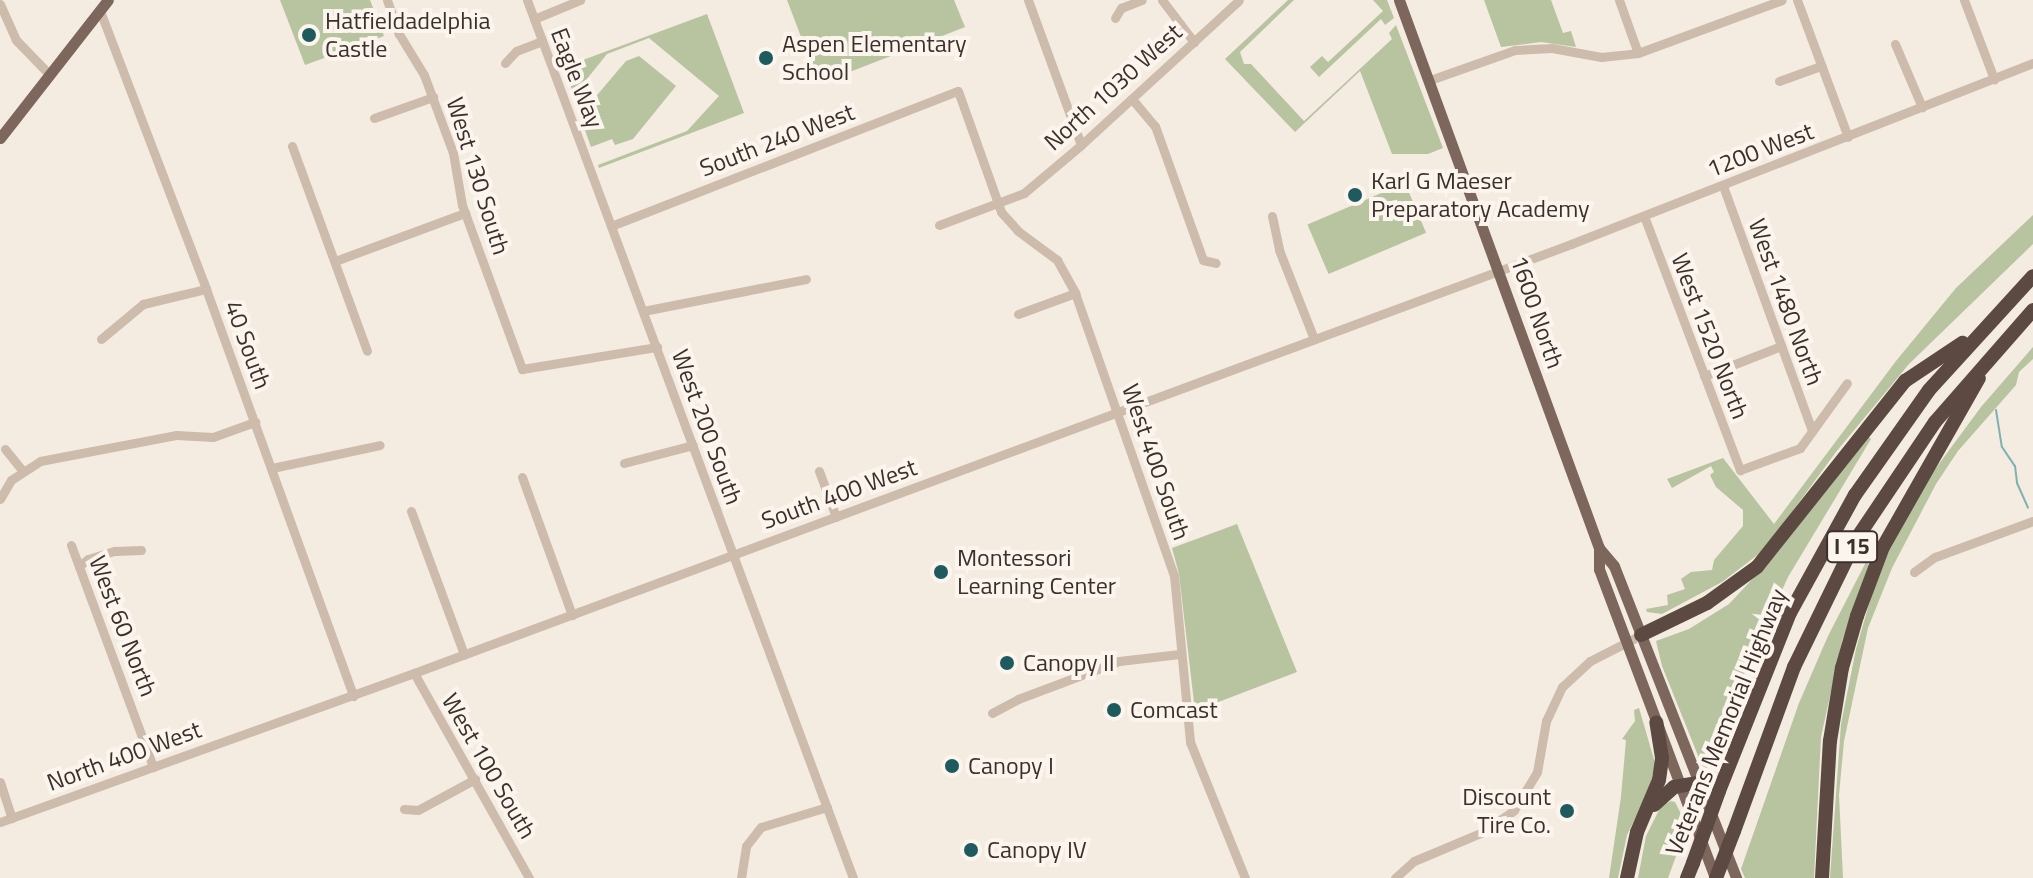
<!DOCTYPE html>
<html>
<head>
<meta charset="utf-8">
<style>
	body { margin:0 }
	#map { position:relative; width:2033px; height:878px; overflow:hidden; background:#f4ebe1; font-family:"Titillium Web",sans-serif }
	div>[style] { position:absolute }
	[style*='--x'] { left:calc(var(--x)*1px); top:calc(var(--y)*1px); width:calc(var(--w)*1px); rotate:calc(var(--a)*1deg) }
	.green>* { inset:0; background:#b8c4a0; transform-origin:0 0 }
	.stream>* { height:2px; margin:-1px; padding:0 1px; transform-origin:1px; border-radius:1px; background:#7fb0b2 }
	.minor>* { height:9px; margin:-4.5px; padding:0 4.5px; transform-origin:4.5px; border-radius:4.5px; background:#cdbbac }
	.major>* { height:11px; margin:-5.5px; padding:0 5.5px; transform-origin:5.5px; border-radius:5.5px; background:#7d675c }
	.highway>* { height:14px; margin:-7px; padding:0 7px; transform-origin:7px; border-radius:7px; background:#5c4a42 }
	.highway-bridge>* { height:14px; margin:-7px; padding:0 7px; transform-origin:7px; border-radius:7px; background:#5c4a42 }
	.dots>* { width:22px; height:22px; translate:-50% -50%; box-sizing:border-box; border:4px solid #fbf5ee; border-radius:50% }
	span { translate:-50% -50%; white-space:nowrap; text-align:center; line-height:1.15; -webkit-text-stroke:8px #fbf5ee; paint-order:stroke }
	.shield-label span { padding:2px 6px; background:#fbf5ee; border:2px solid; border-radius:6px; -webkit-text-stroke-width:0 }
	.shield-label { font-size:22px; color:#3b302b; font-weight:700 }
	.poi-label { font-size:24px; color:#3b302b }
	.left { translate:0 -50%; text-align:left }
	.right { translate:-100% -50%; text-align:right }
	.street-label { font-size:24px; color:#3b302b }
</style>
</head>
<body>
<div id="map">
	<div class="green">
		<div style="clip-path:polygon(280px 0,370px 0,384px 36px,305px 65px)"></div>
		<div style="clip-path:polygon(787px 0,954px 0,965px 27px,819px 84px)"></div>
		<div style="clip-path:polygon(1288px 0,1294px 0,1240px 52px,1244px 64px,1251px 64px,1304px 121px,1392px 39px,1389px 33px,1396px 25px,1443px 148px,1428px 154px,1392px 154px,1360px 71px,1295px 132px,1225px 59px)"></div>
		<div style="clip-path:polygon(1373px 0,1387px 0,1394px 18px,1385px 25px,1381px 19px,1319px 77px,1310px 67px,1322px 56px,1328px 62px,1383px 11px)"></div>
		<div style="clip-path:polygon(1484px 0,1551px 0,1563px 33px,1571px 31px,1576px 47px,1541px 42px,1501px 47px)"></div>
		<div style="clip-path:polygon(707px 14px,744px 113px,599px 168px,598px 165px,687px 131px,719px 96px,649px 38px,607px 54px,574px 95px,564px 67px)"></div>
		<div style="clip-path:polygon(639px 56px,676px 86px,633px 139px,615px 145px,612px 139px,591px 147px,576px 105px,582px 103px,587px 107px,626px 61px)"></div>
		<div style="left:1405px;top:183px;width:54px;height:106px;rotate:67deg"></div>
		<div style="clip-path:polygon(2033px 215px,2033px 244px,1909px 364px,1836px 452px,1764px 550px,1722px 582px,1662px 614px,1647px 612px,1646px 609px,1668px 605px,1667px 595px,1685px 589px,1681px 579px,1691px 572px,1712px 570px,1714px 560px,1743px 526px,1743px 510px,1716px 487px,1710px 475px,1714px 472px,1711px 466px,1672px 488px,1667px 479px,1723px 458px,1774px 524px,1896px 361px,1956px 288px)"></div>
		<div style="clip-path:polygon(2033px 347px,2033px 359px,2019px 372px,2016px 385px,1958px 451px,1936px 484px,1892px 568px,1868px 628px,1844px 741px,1839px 795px,1843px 878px,1830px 878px,1841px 724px,1856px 649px,1875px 584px,1896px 534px,1930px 476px,1981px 407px)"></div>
		<div style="clip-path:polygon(1867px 435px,1871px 439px,1788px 577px,1737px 690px,1705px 773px,1662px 666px,1656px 641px,1689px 629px,1729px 604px,1776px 554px)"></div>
		<div style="clip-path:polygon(1237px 524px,1297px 672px,1195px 711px,1179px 574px,1172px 548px)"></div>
		<div style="clip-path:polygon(1866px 562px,1869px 565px,1842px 641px,1821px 737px,1814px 878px,1745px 878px,1741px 869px,1799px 703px,1828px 636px)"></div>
		<div style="clip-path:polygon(1639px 708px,1655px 763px,1650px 788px,1627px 835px,1618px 878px,1609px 878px,1621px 797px,1626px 740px,1622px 739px,1635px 721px,1634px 710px)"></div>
		<div style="clip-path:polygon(1671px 801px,1675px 802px,1687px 826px,1668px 878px,1638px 878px,1646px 836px,1661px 806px)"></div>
	</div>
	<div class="stream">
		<div style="--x:1996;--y:410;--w:37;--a:81"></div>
		<div style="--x:2002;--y:447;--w:23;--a:56"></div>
		<div style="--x:2015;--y:466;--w:17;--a:83"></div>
		<div style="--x:2017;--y:483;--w:27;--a:66"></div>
	</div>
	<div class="minor">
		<div style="--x:387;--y:0;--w:36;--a:71"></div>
		<div style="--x:399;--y:34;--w:48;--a:58.6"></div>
		<div style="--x:424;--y:75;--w:83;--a:69.6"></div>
		<div style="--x:453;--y:153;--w:53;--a:80.2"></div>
		<div style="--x:462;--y:205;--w:175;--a:69.9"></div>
		<div style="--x:522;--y:369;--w:137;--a:-9.3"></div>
		<div style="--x:527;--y:0;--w:937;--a:69.63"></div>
		<div style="--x:1028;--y:0;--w:154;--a:69.9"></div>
		<div style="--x:1162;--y:0;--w:53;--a:52.7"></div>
		<div style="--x:1619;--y:0;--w:56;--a:70.3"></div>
		<div style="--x:1797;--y:0;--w:146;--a:69.6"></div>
		<div style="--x:1964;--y:0;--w:85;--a:69.2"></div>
		<div style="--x:0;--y:4;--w:39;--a:66"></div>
		<div style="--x:16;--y:40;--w:47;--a:45.9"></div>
		<div style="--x:100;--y:11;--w:298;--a:69.1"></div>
		<div style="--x:206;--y:289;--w:433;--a:70.1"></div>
		<div style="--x:1115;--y:18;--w:12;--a:-59"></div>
		<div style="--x:1121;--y:8;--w:22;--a:-21"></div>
		<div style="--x:534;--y:19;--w:50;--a:-22.4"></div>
		<div style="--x:1895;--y:44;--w:69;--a:66.8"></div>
		<div style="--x:505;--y:63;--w:16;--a:-47"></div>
		<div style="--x:516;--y:51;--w:28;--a:-21"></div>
		<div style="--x:1430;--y:80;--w:90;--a:-19.4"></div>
		<div style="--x:1515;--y:50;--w:37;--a:-3"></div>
		<div style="--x:1552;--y:48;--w:50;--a:10.4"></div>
		<div style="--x:1601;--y:57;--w:37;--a:-6"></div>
		<div style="--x:1638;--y:53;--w:153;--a:-20.2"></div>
		<div style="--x:1779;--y:81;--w:45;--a:-19.7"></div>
		<div style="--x:1132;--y:99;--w:35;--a:50"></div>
		<div style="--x:1155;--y:126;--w:142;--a:70.3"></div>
		<div style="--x:1203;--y:260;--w:13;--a:13"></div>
		<div style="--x:374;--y:118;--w:63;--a:-19.6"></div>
		<div style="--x:292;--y:146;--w:218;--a:69.9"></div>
		<div style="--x:1723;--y:186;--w:261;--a:70"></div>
		<div style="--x:1272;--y:216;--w:35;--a:78"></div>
		<div style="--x:1279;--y:250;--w:96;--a:68.5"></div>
		<div style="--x:1644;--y:216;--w:272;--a:69.3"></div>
		<div style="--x:1740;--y:470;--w:64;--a:-20.1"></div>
		<div style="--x:1800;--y:448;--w:80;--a:-54.1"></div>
		<div style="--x:939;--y:225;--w:91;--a:-20.6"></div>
		<div style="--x:1024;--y:193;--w:75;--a:-40.1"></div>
		<div style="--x:1081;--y:145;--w:214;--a:-42.5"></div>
		<div style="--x:611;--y:226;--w:372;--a:-21.3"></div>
		<div style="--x:958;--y:91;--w:128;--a:70.4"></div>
		<div style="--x:1001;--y:212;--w:25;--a:48"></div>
		<div style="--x:1018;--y:231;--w:49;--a:36.6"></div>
		<div style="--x:1057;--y:260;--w:38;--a:61"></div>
		<div style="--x:1075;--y:293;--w:299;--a:70.7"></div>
		<div style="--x:1174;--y:575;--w:168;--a:84.5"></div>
		<div style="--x:1190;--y:742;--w:147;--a:68"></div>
		<div style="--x:335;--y:261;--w:139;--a:-20.3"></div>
		<div style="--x:643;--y:311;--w:166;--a:-11.1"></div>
		<div style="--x:1018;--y:314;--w:61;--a:-20.2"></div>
		<div style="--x:101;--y:339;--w:55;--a:-39.8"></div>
		<div style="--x:143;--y:304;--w:65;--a:-13.4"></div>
		<div style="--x:1704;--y:376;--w:83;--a:-21.3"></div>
		<div style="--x:5;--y:449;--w:27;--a:51"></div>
		<div style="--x:624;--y:463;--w:71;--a:-14.6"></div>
		<div style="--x:272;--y:468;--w:110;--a:-12"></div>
		<div style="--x:819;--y:471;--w:49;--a:69.7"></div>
		<div style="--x:522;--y:477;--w:147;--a:70.1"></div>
		<div style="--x:0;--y:499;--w:22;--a:-60"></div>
		<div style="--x:11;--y:480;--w:35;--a:-33"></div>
		<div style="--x:40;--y:461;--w:138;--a:-10.8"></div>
		<div style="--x:176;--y:435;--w:37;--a:3"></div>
		<div style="--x:213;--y:437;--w:45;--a:-19.7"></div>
		<div style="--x:411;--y:511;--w:153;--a:69.7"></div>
		<div style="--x:71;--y:545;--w:237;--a:69.7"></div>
		<div style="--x:79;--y:566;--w:11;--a:-38"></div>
		<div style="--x:88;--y:559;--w:28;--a:-17"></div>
		<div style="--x:115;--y:551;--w:26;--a:-2"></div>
		<div style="--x:1914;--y:572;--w:26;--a:-36"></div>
		<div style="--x:1935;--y:557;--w:104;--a:-20.2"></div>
		<div style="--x:414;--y:673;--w:235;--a:60.7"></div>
		<div style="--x:992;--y:713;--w:30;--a:-28"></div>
		<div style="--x:1018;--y:699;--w:108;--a:-20.6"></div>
		<div style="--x:1119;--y:661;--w:61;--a:-6.5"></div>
		<div style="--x:0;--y:782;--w:38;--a:72"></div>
		<div style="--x:404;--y:809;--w:14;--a:4"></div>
		<div style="--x:418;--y:810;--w:65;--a:-28.5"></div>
		<div style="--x:0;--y:822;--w:440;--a:-19.8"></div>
		<div style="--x:414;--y:673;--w:1234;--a:-20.34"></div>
		<div style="--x:1571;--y:244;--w:496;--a:-21.4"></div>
		<div style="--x:741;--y:878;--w:32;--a:-81"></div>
		<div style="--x:746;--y:846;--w:24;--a:-52"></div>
		<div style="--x:761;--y:827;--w:69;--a:-16.9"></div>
		<div style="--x:1395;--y:878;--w:25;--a:-42"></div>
		<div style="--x:1414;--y:861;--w:75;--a:-22.8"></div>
		<div style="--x:1483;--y:832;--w:38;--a:-35"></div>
		<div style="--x:1514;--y:810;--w:44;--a:-58.8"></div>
		<div style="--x:1537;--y:772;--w:52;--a:-80"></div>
		<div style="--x:1546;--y:721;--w:38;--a:-65"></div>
		<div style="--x:1562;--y:687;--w:38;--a:-43"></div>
		<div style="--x:1590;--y:661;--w:57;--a:-27"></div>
	</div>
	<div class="major">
		<div style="--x:1399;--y:0;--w:583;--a:69.95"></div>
		<div style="--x:1599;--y:548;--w:21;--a:90"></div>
		<div style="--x:1599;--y:569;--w:330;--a:69.4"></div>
		<div style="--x:0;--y:138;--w:175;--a:-52"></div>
		<div style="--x:1599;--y:548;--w:23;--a:50"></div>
		<div style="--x:1614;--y:566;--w:335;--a:68.6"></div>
	</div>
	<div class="highway">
		<div style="--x:1641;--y:635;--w:73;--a:-25.9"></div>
		<div style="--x:1707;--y:603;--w:62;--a:-35.8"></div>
		<div style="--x:1757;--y:567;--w:238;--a:-51.5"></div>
		<div style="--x:1905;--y:381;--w:69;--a:-33.7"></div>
		<div style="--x:1719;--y:791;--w:192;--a:-68.3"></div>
		<div style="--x:1790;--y:613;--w:135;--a:-61.2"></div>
		<div style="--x:1855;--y:495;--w:128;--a:-54.8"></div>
		<div style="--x:1929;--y:390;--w:154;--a:-47.6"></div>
		<div style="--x:1654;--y:805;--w:27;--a:-42"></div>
		<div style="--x:1674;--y:787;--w:27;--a:-10"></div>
		<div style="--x:1734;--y:831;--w:175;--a:-69.9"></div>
		<div style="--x:1794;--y:667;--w:144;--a:-64"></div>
		<div style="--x:1857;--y:538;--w:140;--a:-56.1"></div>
		<div style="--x:1935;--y:422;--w:149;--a:-48.8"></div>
		<div style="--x:1627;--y:878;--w:47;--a:-77.7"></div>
		<div style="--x:1637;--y:832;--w:56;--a:-67.1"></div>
		<div style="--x:1659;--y:780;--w:22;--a:-82"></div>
		<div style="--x:1662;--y:758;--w:36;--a:-99"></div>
		<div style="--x:1687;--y:878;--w:16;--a:-68"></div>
		<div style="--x:1822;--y:878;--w:137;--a:-86.7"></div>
		<div style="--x:1830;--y:741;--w:74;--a:-80.7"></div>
		<div style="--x:1842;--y:668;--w:54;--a:-73.9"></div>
		<div style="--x:1857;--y:616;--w:74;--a:-69.4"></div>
		<div style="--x:1883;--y:547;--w:194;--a:-60.4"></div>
	</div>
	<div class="highway-bridge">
		<div style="--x:1693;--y:863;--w:77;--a:-70.1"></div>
		<div style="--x:1716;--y:878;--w:50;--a:-69"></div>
	</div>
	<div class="dots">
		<div style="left:309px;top:35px;background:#1f5a5e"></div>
		<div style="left:766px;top:58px;background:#1f5a5e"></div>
		<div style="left:1355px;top:195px;background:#1f5a5e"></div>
		<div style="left:941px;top:572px;background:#1f5a5e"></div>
		<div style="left:1007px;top:663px;background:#1f5a5e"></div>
		<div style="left:1114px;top:710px;background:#1f5a5e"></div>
		<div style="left:952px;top:766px;background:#1f5a5e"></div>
		<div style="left:1567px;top:811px;background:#1f5a5e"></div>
		<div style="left:971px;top:850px;background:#1f5a5e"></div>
	</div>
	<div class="shield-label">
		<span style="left:1852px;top:547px">I 15</span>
	</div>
	<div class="poi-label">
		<span class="left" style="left:325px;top:35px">Hatfieldadelphia<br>Castle</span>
		<span class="left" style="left:782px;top:58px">Aspen Elementary<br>School</span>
		<span class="left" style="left:1371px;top:195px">Karl G Maeser<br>Preparatory Academy</span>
		<span class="left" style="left:957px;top:572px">Montessori<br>Learning Center</span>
		<span class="left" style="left:1023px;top:663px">Canopy II</span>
		<span class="left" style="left:1130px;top:710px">Comcast</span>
		<span class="left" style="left:968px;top:766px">Canopy I</span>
		<span class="right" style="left:1551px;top:811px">Discount<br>Tire Co.</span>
		<span class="left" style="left:987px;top:850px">Canopy IV</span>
	</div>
	<div class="street-label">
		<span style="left:577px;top:78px;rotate:69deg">Eagle Way</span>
		<span style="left:1113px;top:87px;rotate:-42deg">North 1030 West</span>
		<span style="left:777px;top:140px;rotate:-21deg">South 240 West</span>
		<span style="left:1760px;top:150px;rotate:-21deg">1200 West</span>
		<span style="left:478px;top:176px;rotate:73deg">West 130 South</span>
		<span style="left:1786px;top:302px;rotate:70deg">West 1480 North</span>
		<span style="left:1537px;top:312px;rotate:71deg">1600 North</span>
		<span style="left:1710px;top:336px;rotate:69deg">West 1520 North</span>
		<span style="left:248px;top:345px;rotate:70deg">40 South</span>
		<span style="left:707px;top:427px;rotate:70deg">West 200 South</span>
		<span style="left:1156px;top:462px;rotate:71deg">West 400 South</span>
		<span style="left:839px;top:494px;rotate:-20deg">South 400 West</span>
		<span style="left:123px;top:626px;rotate:69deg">West 60 North</span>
		<span style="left:1726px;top:722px;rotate:-68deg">Veterans Memorial Highway</span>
		<span style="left:124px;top:756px;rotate:-20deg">North 400 West</span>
		<span style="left:489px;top:766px;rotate:60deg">West 100 South</span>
	</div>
</div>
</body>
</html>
